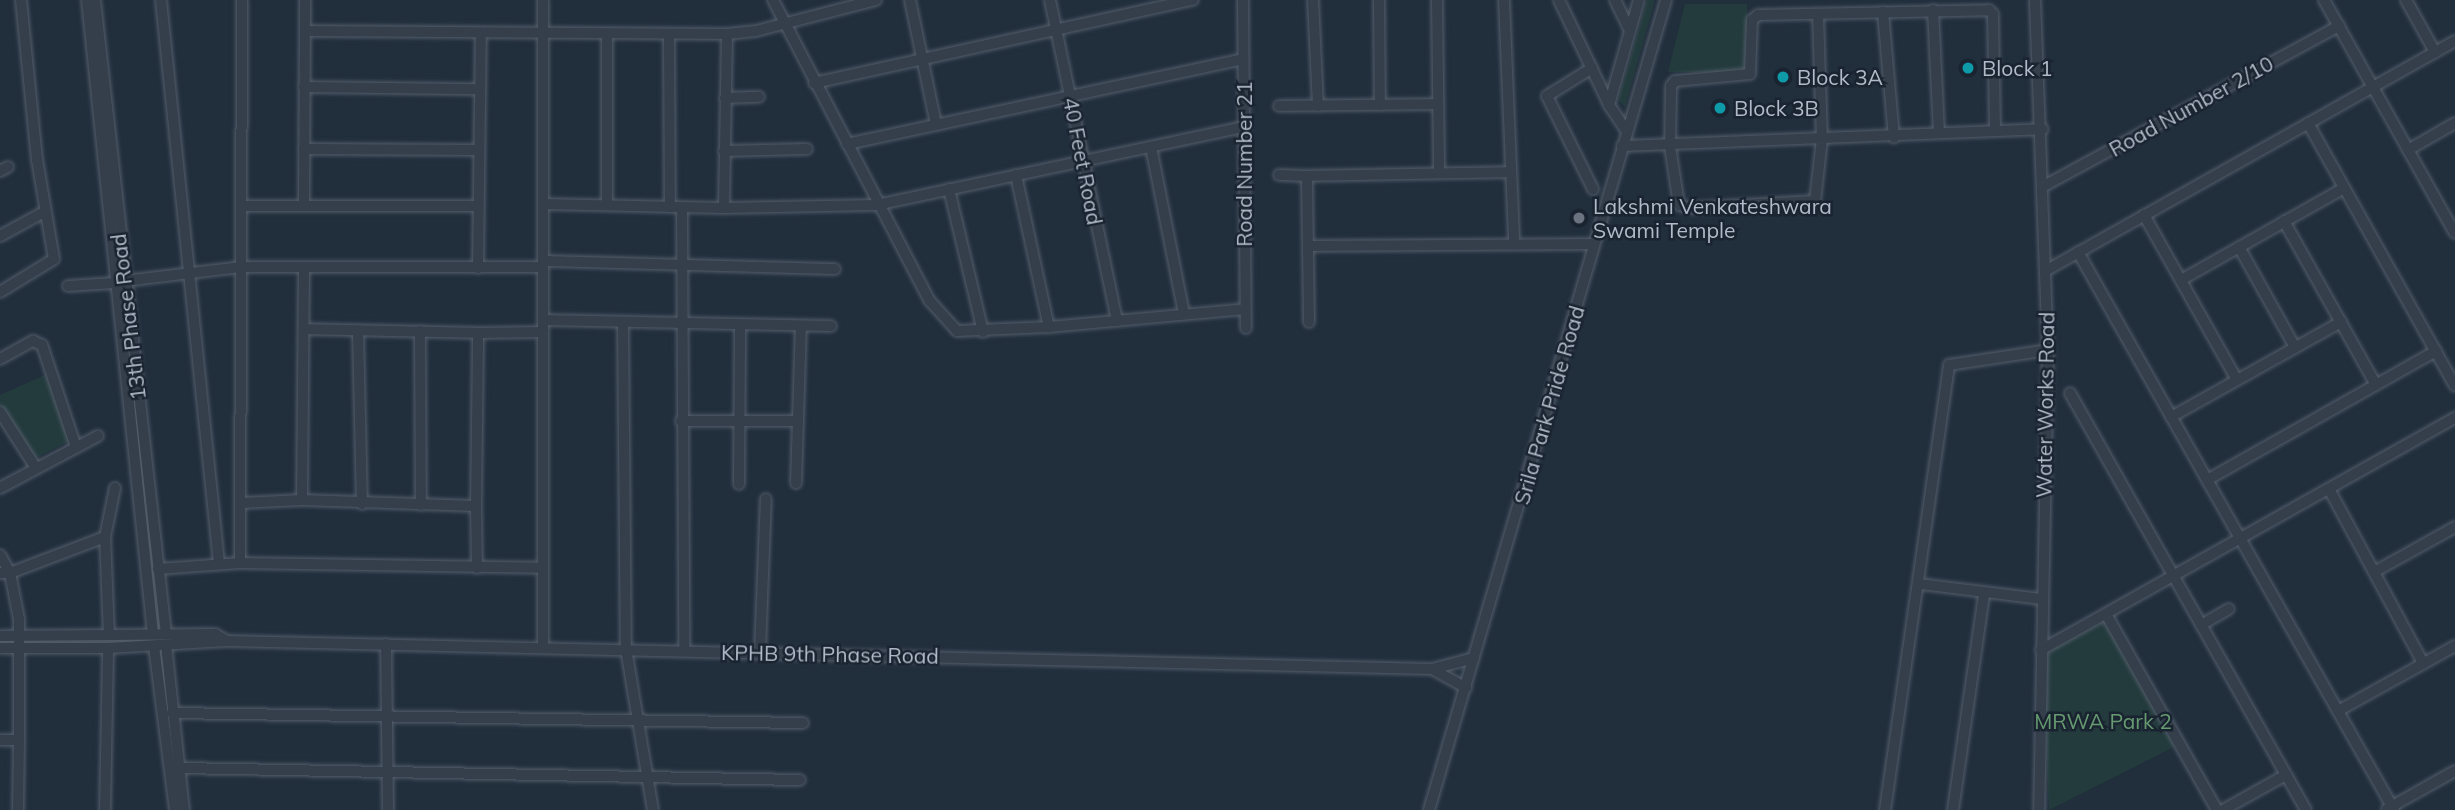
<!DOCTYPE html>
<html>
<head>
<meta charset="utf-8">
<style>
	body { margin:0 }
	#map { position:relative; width:2455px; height:810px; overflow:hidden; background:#212e3c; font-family:Mulish,sans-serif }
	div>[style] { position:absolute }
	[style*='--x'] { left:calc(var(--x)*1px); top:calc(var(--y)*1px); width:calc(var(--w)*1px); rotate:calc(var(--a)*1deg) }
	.green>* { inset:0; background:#233b3d }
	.roads { filter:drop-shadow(0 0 2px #535d6a) drop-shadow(0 0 2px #535d6a) }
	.minor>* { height:10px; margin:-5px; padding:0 5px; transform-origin:5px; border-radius:5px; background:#353f4c }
	.dots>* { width:19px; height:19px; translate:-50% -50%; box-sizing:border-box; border:4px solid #1a2431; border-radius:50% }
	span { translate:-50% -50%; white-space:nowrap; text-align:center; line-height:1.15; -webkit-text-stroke:5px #1a2431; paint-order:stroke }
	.poi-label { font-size:21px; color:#b0bac8 }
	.left { translate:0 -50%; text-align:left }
	.street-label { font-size:21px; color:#b0bac8 }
	.park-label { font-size:21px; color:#669a70 }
</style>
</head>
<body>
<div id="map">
	<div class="green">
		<div style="clip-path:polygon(1647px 0,1655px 0,1625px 107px,1618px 100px)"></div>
		<div style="clip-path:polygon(1685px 4px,1747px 4px,1747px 72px,1668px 72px)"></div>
		<div style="clip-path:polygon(47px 374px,69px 441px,35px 458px,0 405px,0 395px)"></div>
		<div style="clip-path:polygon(2110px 619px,2180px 744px,2049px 810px,2042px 653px)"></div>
	</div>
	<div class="roads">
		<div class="minor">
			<div style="--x:87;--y:0;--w:637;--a:84.06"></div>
			<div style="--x:95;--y:0;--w:638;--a:83.61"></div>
			<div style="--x:161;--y:0;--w:566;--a:84.12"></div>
			<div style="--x:773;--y:0;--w:339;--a:62.5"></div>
			<div style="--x:930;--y:301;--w:40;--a:48"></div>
			<div style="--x:957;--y:331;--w:92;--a:-2.5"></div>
			<div style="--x:1049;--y:327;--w:197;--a:-5.2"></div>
			<div style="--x:910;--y:0;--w:127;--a:78.2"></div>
			<div style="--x:1050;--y:0;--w:328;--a:78.2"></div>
			<div style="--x:1243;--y:0;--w:328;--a:89.5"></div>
			<div style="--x:1313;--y:0;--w:106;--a:87.3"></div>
			<div style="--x:1379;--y:0;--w:105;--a:89.5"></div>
			<div style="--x:1437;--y:0;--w:173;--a:89.3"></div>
			<div style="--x:1504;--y:0;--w:243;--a:87.6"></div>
			<div style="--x:1559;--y:0;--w:116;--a:64.5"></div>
			<div style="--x:1609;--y:105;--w:32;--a:56"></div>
			<div style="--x:1615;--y:0;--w:34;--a:64"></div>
			<div style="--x:2035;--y:0;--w:350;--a:87.9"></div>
			<div style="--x:2048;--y:350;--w:460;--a:91.1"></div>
			<div style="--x:2324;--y:0;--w:267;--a:60.7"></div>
			<div style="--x:2406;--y:0;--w:60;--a:60.9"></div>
			<div style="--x:1933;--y:10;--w:123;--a:87.2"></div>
			<div style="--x:1883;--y:12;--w:126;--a:85"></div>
			<div style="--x:1818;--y:14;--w:125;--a:88.2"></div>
			<div style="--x:1822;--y:139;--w:62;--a:96.4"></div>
			<div style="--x:1815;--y:201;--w:126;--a:176.8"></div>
			<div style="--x:1689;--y:208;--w:10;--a:-163"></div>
			<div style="--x:1679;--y:205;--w:60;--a:-98.7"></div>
			<div style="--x:1670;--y:146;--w:60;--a:-89"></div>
			<div style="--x:1671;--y:86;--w:6;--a:-51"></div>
			<div style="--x:1675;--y:81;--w:75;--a:-5.3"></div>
			<div style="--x:1750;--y:74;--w:54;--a:-87.9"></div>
			<div style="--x:1752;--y:20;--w:8;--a:-40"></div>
			<div style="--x:1758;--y:15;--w:231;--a:-1.2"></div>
			<div style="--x:1989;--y:10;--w:6;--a:45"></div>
			<div style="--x:1993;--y:14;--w:117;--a:89"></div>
			<div style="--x:305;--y:31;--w:422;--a:0.4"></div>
			<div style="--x:727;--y:34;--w:174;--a:91"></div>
			<div style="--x:669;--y:34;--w:173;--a:89.7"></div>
			<div style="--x:727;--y:34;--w:29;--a:-6"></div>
			<div style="--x:756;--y:31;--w:124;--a:-14.5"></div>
			<div style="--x:1592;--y:68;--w:53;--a:148.1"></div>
			<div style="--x:1547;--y:96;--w:104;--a:63.7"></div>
			<div style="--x:814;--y:83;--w:388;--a:-12.4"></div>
			<div style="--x:304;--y:87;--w:176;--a:0.7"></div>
			<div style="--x:725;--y:98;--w:34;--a:-2"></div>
			<div style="--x:1609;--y:105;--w:109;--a:-74.1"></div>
			<div style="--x:1279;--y:106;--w:159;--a:-0.7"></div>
			<div style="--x:2308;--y:123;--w:301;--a:60.8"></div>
			<div style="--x:847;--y:144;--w:405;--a:-12.1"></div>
			<div style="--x:1622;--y:146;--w:421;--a:-2.3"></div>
			<div style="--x:1151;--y:147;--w:170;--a:78.8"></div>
			<div style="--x:304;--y:149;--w:175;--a:0.3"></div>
			<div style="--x:2408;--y:150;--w:54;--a:-29.9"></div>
			<div style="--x:724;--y:151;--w:83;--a:-1.4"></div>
			<div style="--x:0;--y:171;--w:9;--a:-27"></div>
			<div style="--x:1016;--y:175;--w:156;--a:77.8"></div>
			<div style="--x:1279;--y:175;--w:28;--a:2"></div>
			<div style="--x:2044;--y:186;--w:336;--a:-28.5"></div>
			<div style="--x:949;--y:189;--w:147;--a:76.6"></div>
			<div style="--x:543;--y:204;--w:181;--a:1.3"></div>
			<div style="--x:724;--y:208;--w:152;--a:-1.1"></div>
			<div style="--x:876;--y:205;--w:376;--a:-12"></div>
			<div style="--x:607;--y:205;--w:171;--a:-90"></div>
			<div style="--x:243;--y:206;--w:235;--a:0"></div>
			<div style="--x:304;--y:206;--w:206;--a:-89.7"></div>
			<div style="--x:682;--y:207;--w:444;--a:89.7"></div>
			<div style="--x:2144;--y:215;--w:189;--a:60.6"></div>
			<div style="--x:2284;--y:221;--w:188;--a:60.7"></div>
			<div style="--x:0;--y:236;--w:50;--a:-28.6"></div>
			<div style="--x:1309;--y:246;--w:285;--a:-0.4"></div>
			<div style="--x:2239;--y:247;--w:115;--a:60.8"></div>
			<div style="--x:2078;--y:252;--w:641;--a:60.48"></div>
			<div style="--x:543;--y:261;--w:292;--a:1.6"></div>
			<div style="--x:478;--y:268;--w:235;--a:-89.3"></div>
			<div style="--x:2047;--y:270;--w:468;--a:-29.3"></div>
			<div style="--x:2181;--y:280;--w:187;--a:-29.4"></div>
			<div style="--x:124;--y:281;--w:119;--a:-6.8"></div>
			<div style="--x:242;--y:267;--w:301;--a:0"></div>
			<div style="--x:68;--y:286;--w:46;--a:-3.7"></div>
			<div style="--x:0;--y:292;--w:63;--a:-31.4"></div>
			<div style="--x:54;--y:259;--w:100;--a:-99.7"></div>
			<div style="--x:37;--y:160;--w:161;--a:-95.7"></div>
			<div style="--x:543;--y:320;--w:288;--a:1.2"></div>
			<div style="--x:1309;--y:322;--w:146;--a:-90.8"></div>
			<div style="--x:1307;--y:176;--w:204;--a:-1.1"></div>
			<div style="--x:623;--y:323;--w:326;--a:89.5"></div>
			<div style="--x:626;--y:649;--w:163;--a:80.5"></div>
			<div style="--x:358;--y:330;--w:174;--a:88.7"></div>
			<div style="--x:420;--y:331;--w:174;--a:89.7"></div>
			<div style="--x:478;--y:333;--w:65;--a:-0.9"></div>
			<div style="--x:0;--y:359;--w:38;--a:-29"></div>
			<div style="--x:33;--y:341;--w:10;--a:24"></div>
			<div style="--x:42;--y:345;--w:108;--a:71.6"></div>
			<div style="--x:2070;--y:393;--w:479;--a:60.5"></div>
			<div style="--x:0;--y:412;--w:67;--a:57.3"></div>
			<div style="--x:2171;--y:417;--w:195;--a:-29.2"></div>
			<div style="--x:681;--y:421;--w:116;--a:0"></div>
			<div style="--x:2207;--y:480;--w:263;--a:-29.4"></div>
			<div style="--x:796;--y:483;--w:157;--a:-88.2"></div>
			<div style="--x:739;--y:484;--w:158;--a:-89.6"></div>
			<div style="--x:0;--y:488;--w:111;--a:-28"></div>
			<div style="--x:2329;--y:489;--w:198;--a:61.6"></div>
			<div style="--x:302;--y:500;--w:174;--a:2"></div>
			<div style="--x:476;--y:506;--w:173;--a:-89.3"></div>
			<div style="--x:478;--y:333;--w:174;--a:-178.7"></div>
			<div style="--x:241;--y:503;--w:61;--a:-2.8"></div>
			<div style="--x:302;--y:500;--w:233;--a:-89.5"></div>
			<div style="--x:476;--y:506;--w:62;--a:89.1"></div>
			<div style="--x:0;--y:555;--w:21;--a:61"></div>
			<div style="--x:10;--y:573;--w:10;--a:180"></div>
			<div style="--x:240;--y:563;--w:302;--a:0.9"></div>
			<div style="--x:158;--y:569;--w:82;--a:-4.2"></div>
			<div style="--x:240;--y:563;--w:563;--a:-89.8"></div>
			<div style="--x:2374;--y:572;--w:93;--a:-29.1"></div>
			<div style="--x:1920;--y:584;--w:121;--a:7.1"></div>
			<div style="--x:2106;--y:614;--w:225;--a:60.5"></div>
			<div style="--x:2201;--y:625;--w:32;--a:-30"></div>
			<div style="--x:109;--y:635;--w:98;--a:-92.3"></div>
			<div style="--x:105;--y:537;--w:50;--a:-78.5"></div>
			<div style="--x:0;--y:636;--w:215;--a:-0.5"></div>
			<div style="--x:215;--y:634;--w:14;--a:30"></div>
			<div style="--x:386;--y:644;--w:166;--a:89.3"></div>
			<div style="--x:166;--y:645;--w:166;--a:83.8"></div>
			<div style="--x:154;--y:646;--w:165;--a:82.7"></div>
			<div style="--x:543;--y:647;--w:647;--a:-90"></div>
			<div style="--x:0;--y:648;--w:108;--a:0"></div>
			<div style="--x:108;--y:648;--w:119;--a:-3.4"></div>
			<div style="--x:227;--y:641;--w:1205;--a:1.33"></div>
			<div style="--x:1432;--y:669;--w:43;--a:-14.7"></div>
			<div style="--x:2041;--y:650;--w:475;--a:-29.3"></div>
			<div style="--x:760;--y:652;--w:153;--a:-87.8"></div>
			<div style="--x:1432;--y:669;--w:39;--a:29"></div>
			<div style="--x:2338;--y:711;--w:134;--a:-29.1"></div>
			<div style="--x:172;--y:713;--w:631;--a:0.91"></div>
			<div style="--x:0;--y:740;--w:19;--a:0"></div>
			<div style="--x:19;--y:740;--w:70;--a:90.8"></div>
			<div style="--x:19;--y:740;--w:121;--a:-90"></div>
			<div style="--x:19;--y:619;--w:47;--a:-101.1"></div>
			<div style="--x:10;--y:573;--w:102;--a:-20.8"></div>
			<div style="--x:180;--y:768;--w:620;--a:1.11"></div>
			<div style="--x:2387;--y:809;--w:78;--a:-29.2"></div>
			<div style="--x:105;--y:810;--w:162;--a:-88.9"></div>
			<div style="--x:1429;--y:810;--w:844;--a:-73.69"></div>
			<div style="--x:1885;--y:810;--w:450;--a:-81.8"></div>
			<div style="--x:1949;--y:365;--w:100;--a:-8.6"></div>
			<div style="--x:1953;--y:810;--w:218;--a:-81.8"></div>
			<div style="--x:2223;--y:810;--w:72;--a:-29.1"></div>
		</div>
	</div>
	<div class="dots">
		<div style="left:1968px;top:68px;background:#0f9aa8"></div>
		<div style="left:1783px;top:77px;background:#0f9aa8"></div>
		<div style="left:1720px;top:108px;background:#0f9aa8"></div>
		<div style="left:1579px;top:218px;background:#6b7280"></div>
	</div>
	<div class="poi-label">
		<span class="left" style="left:1982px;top:68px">Block 1</span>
		<span class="left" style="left:1797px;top:77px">Block 3A</span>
		<span class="left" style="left:1734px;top:108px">Block 3B</span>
		<span class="left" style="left:1593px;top:218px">Lakshmi Venkateshwara<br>Swami Temple</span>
	</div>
	<div class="street-label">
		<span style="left:2191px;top:106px;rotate:-29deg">Road Number 2/10</span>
		<span style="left:1083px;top:161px;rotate:79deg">40 Feet Road</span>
		<span style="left:1244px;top:164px;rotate:-90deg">Road Number 21</span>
		<span style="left:128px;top:317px;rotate:-97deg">13th Phase Road</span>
		<span style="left:1549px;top:405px;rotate:-74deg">Srila Park Pride Road</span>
		<span style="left:2045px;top:405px;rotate:-89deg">Water Works Road</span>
		<span style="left:830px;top:654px;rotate:1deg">KPHB 9th Phase Road</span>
	</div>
	<div class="park-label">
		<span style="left:2103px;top:721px">MRWA Park 2</span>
	</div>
</div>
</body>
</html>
